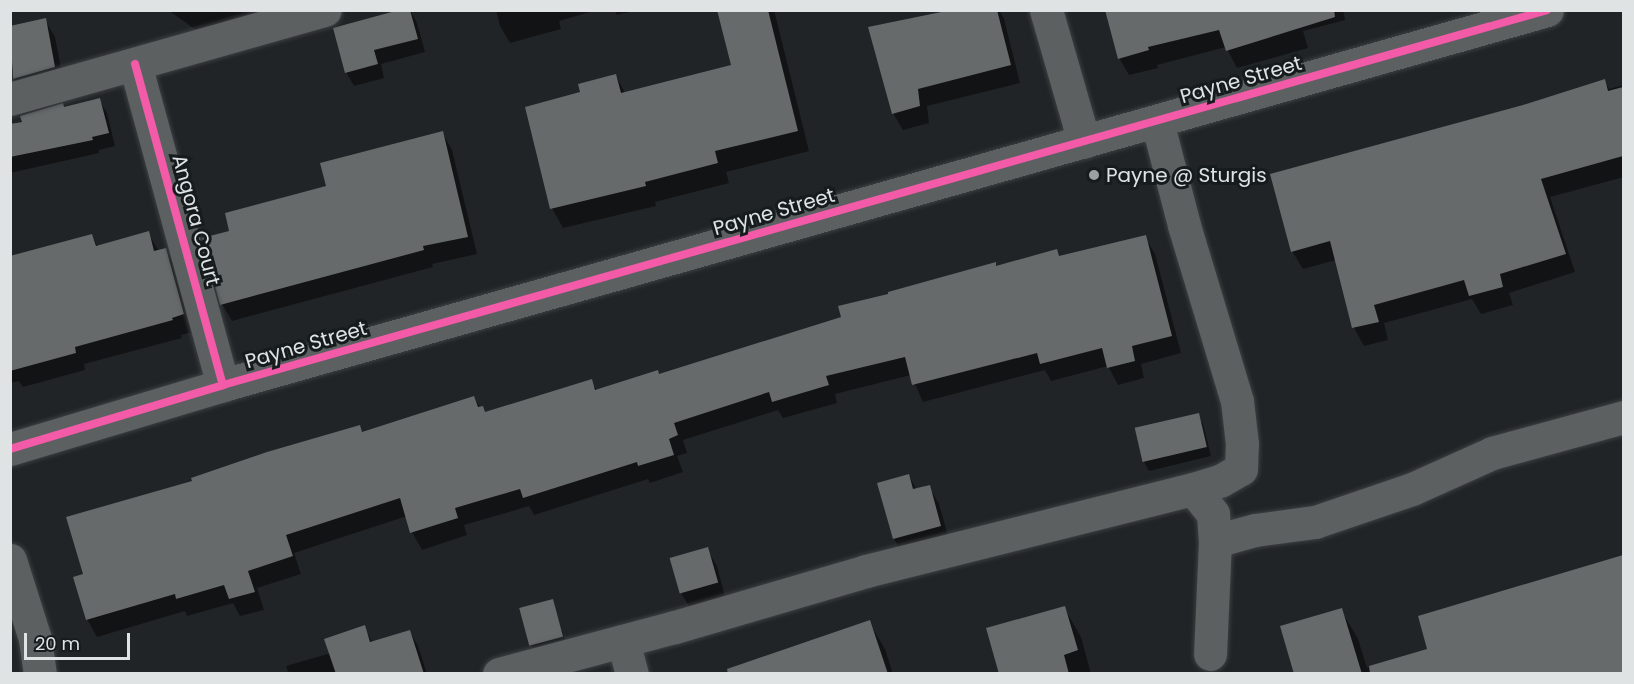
<!DOCTYPE html>
<html>
<head>
<meta charset="utf-8">
<style>
	body { margin:0 }
	#map { position:relative; width:1634px; height:684px; overflow:hidden; background:#212426; font-family:Poppins,sans-serif }
	div>[style] { position:absolute }
	[style*='--x'] { left:calc(var(--x)*1px); top:calc(var(--y)*1px); width:calc(var(--w)*1px); rotate:calc(var(--a)*1deg) }
	.shadow>* { inset:0; background:#0007; transform-origin:0 0 }
	.building>* { inset:0; background:#676a6b; transform-origin:0 0 }
	.roads { filter:drop-shadow(0 0 2px #3d4042) drop-shadow(0 0 2px #3d4042) }
	.minor>* { height:33px; margin:-16.5px; padding:0 16.5px; transform-origin:16.5px; border-radius:16.5px; background:#5c6061 }
	.cycleway>* { height:8px; margin:-4px; padding:0 4px; transform-origin:4px; border-radius:4px; background:#f35aa7 }
	.dots>* { width:16px; height:16px; translate:-50% -50%; box-sizing:border-box; border:3px solid #161c1e; border-radius:50% }
	span { translate:-50% -50%; white-space:nowrap; text-align:center; line-height:1.15; -webkit-text-stroke:6px #161c1e; paint-order:stroke }
	.street-label { font-size:20px; color:#dfe3e4 }
	.poi-label { font-size:20px; color:#dfe3e4 }
	.left { translate:0 -50%; text-align:left }
	.frame { position:absolute; inset:0; border:12px solid #dfe3e4; pointer-events:none }
	.scale { position:absolute; left:24px; top:633px; width:106px; height:27px; box-sizing:border-box; border:3px solid #dfe3e4; border-top:0; padding-left:8px; font-size:18px; line-height:21px; white-space:nowrap; color:#dfe3e4; -webkit-text-stroke:4px #161c1e; paint-order:stroke }
</style>
</head>
<body>
<div id="map">
	<div class="shadow">
		<div style="clip-path:polygon(168px 10px,306px 10px,206px 37px)"></div>
		<div style="clip-path:polygon(410px 10px,417px 23px,425px 52px,381px 64px,384px 78px,354px 86px,346px 72px)"></div>
		<div style="clip-path:polygon(496px 10px,597px 10px,559px 21px,561px 29px,510px 43px,500px 26px)"></div>
		<div style="clip-path:polygon(614px 10px,637px 10px,617px 15px)"></div>
		<div style="clip-path:polygon(719px 10px,774px 10px,809px 151px,726px 172px,729px 183px,655px 202px,656px 206px,563px 228px,552px 208px,582px 93px,616px 76px,625px 93px,732px 66px)"></div>
		<div style="clip-path:polygon(957px 10px,999px 10px,1004px 19px,1020px 83px,927px 106px,929px 123px,903px 130px,893px 113px,870px 28px)"></div>
		<div style="clip-path:polygon(1106px 10px,1343px 10px,1345px 20px,1303px 31px,1308px 48px,1237px 68px,1226px 47px,1157px 65px,1158px 68px,1129px 75px,1119px 58px)"></div>
		<div style="clip-path:polygon(45px 20px,55px 37px,64px 84px,24px 95px,14px 78px,10px 62px,10px 27px)"></div>
		<div style="clip-path:polygon(1604px 81px,1609px 89px,1624px 85px,1624px 177px,1550px 197px,1575px 272px,1509px 293px,1513px 305px,1481px 314px,1472px 299px,1384px 323px,1388px 340px,1364px 346px,1354px 328px,1336px 260px,1303px 269px,1292px 251px,1523px 106px)"></div>
		<div style="clip-path:polygon(99px 100px,107px 113px,115px 146px,99px 150px,99px 153px,10px 173px,10px 125px)"></div>
		<div style="clip-path:polygon(442px 132px,452px 150px,477px 254px,432px 264px,433px 267px,232px 321px,222px 304px,327px 187px)"></div>
		<div style="clip-path:polygon(148px 233px,158px 250px,165px 250px,175px 267px,193px 332px,181px 335px,182px 338px,84px 364px,85px 370px,23px 387px,19px 381px,10px 383px,10px 257px,92px 235px,98px 247px)"></div>
		<div style="clip-path:polygon(1145px 237px,1155px 254px,1181px 353px,1141px 364px,1144px 378px,1118px 385px,1108px 366px,1051px 381px,1045px 370px,923px 402px,911px 375px,835px 394px,837px 403px,783px 418px,778px 410px,683px 440px,687px 453px,677px 456px,683px 472px,650px 483px,648px 479px,534px 515px,529px 506px,492px 517px,464px 525px,467px 535px,422px 550px,412px 532px,407px 516px,294px 553px,301px 574px,257px 588px,264px 610px,240px 616px,233px 603px,187px 616px,185px 611px,97px 637px,87px 619px,84px 575px,194px 482px,359px 427px,363px 433px,474px 398px,485px 414px,591px 381px,597px 391px,659px 375px,997px 267px,1060px 257px)"></div>
		<div style="clip-path:polygon(1198px 415px,1203px 424px,1211px 456px,1149px 471px,1144px 462px)"></div>
		<div style="clip-path:polygon(909px 476px,917px 490px,929px 487px,939px 504px,950px 543px,904px 556px,894px 539px,879px 484px)"></div>
		<div style="clip-path:polygon(707px 549px,717px 566px,726px 601px,691px 610px,681px 593px)"></div>
		<div style="clip-path:polygon(1624px 557px,1624px 674px,1295px 674px,1341px 610px,1358px 639px,1367px 668px,1429px 650px,1419px 617px)"></div>
		<div style="left:552px;top:601px;width:47px;height:33px;rotate:72deg"></div>
		<div style="clip-path:polygon(1064px 608px,1081px 637px,1091px 674px,1001px 674px)"></div>
		<div style="clip-path:polygon(869px 622px,885px 649px,893px 674px,735px 674px)"></div>
		<div style="clip-path:polygon(364px 627px,373px 643px,410px 632px,418px 646px,427px 674px,285px 674px,288px 672px,286px 666px,331px 653px)"></div>
	</div>
	<div class="building">
		<div style="clip-path:polygon(399px 10px,410px 10px,418px 39px,374px 50px,378px 64px,345px 73px,333px 28px)"></div>
		<div style="clip-path:polygon(717px 10px,768px 10px,798px 131px,715px 151px,718px 163px,645px 182px,646px 186px,550px 209px,525px 107px,580px 92px,578px 84px,616px 74px,621px 93px,731px 65px)"></div>
		<div style="clip-path:polygon(951px 10px,997px 10px,1011px 65px,918px 89px,920px 106px,892px 114px,868px 27px)"></div>
		<div style="clip-path:polygon(1105px 10px,1334px 10px,1335px 17px,1226px 51px,1219px 30px,1148px 47px,1149px 50px,1118px 59px)"></div>
		<div style="clip-path:polygon(46px 18px,55px 67px,13px 79px,10px 26px)"></div>
		<div style="clip-path:polygon(1605px 79px,1608px 91px,1623px 87px,1623px 156px,1541px 179px,1566px 254px,1500px 274px,1503px 287px,1469px 296px,1464px 280px,1374px 305px,1379px 322px,1352px 328px,1330px 241px,1291px 252px,1270px 174px,1523px 105px)"></div>
		<div style="clip-path:polygon(100px 98px,109px 133px,92px 137px,93px 140px,10px 157px,10px 124px,22px 122px,20px 116px,63px 103px,64px 107px)"></div>
		<div style="clip-path:polygon(443px 131px,468px 237px,423px 246px,424px 250px,220px 305px,202px 238px,229px 231px,225px 213px,326px 186px,320px 163px)"></div>
		<div style="clip-path:polygon(149px 231px,154px 251px,166px 248px,184px 314px,172px 318px,173px 320px,75px 347px,76px 353px,10px 371px,10px 256px,92px 234px,96px 246px)"></div>
		<div style="clip-path:polygon(1146px 235px,1172px 336px,1132px 346px,1135px 361px,1107px 368px,1102px 348px,1040px 364px,1037px 353px,912px 385px,905px 357px,826px 376px,829px 385px,772px 402px,769px 392px,674px 423px,678px 435px,669px 439px,674px 455px,638px 466px,637px 462px,523px 498px,520px 489px,482px 500px,455px 508px,458px 518px,410px 533px,400px 498px,286px 535px,293px 556px,248px 571px,255px 592px,229px 599px,224px 585px,176px 599px,175px 594px,86px 620px,73px 577px,83px 574px,66px 517px,192px 481px,191px 478px,267px 452px,360px 425px,362px 432px,474px 396px,478px 407px,483px 406px,485px 412px,592px 379px,595px 390px,658px 370px,659px 374px,841px 317px,838px 306px,888px 294px,888px 292px,996px 262px,996px 266px,1057px 249px,1059px 256px)"></div>
		<div style="left:1199px;top:413px;width:35px;height:66px;rotate:77deg"></div>
		<div style="clip-path:polygon(909px 474px,913px 489px,930px 485px,941px 526px,893px 539px,877px 483px)"></div>
		<div style="left:708px;top:547px;width:37px;height:40px;rotate:74deg"></div>
		<div style="clip-path:polygon(1623px 555px,1623px 674px,1370px 674px,1369px 666px,1427px 649px,1418px 616px)"></div>
		<div style="left:553px;top:599px;width:39px;height:35px;rotate:75deg"></div>
		<div style="clip-path:polygon(1065px 606px,1078px 650px,1064px 655px,1069px 674px,999px 674px,986px 628px)"></div>
		<div style="clip-path:polygon(1342px 608px,1362px 674px,1294px 674px,1280px 626px)"></div>
		<div style="clip-path:polygon(870px 620px,888px 674px,728px 674px,727px 669px)"></div>
		<div style="clip-path:polygon(365px 625px,370px 642px,410px 630px,424px 674px,336px 674px,324px 639px)"></div>
	</div>
	<div class="roads">
		<div class="minor">
			<div style="--x:1046;--y:10;--w:137;--a:73.9"></div>
			<div style="--x:135;--y:64;--w:333;--a:74.7"></div>
			<div style="--x:10;--y:99;--w:327;--a:-15.8"></div>
			<div style="--x:10;--y:449;--w:222;--a:-16.7"></div>
			<div style="--x:223;--y:385;--w:1376;--a:-15.81"></div>
			<div style="--x:1193;--y:489;--w:32;--a:51"></div>
			<div style="--x:1213;--y:514;--w:27;--a:86"></div>
			<div style="--x:1215;--y:541;--w:113;--a:92.5"></div>
			<div style="--x:1215;--y:541;--w:41;--a:-15.4"></div>
			<div style="--x:1255;--y:530;--w:61;--a:-7.6"></div>
			<div style="--x:1315;--y:522;--w:102;--a:-18.8"></div>
			<div style="--x:1412;--y:489;--w:88;--a:-24.2"></div>
			<div style="--x:1492;--y:453;--w:137;--a:-15.3"></div>
			<div style="--x:10;--y:560;--w:83;--a:72.4"></div>
			<div style="--x:35;--y:639;--w:35;--a:82"></div>
			<div style="--x:623;--y:641;--w:34;--a:75"></div>
			<div style="--x:499;--y:674;--w:182;--a:-15"></div>
			<div style="--x:675;--y:627;--w:199;--a:-16.3"></div>
			<div style="--x:866;--y:571;--w:337;--a:-14.1"></div>
			<div style="--x:1193;--y:489;--w:28;--a:-17"></div>
			<div style="--x:1220;--y:481;--w:24;--a:-30"></div>
			<div style="--x:1241;--y:469;--w:25;--a:-88"></div>
			<div style="--x:1242;--y:444;--w:43;--a:-96.6"></div>
			<div style="--x:1237;--y:401;--w:184;--a:-106.8"></div>
			<div style="--x:1184;--y:225;--w:107;--a:-104.6"></div>
		</div>
	</div>
	<div class="cycleway">
		<div style="--x:135;--y:64;--w:333;--a:74.7"></div>
		<div style="--x:10;--y:449;--w:222;--a:-16.7"></div>
		<div style="--x:223;--y:385;--w:1376;--a:-15.81"></div>
	</div>
	<div class="dots">
		<div style="left:1094px;top:175px;background:#9ca0a2"></div>
	</div>
	<div class="street-label">
		<span style="left:1241px;top:80px;rotate:-16deg">Payne Street</span>
		<span style="left:774px;top:212px;rotate:-16deg">Payne Street</span>
		<span style="left:196px;top:220px;rotate:75deg">Angora Court</span>
		<span style="left:306px;top:345px;rotate:-16deg">Payne Street</span>
	</div>
	<div class="poi-label">
		<span class="left" style="left:1106px;top:175px">Payne @ Sturgis</span>
	</div>
	<div class="frame"></div>
	<div class="scale">20 m</div>
</div>
</body>
</html>
